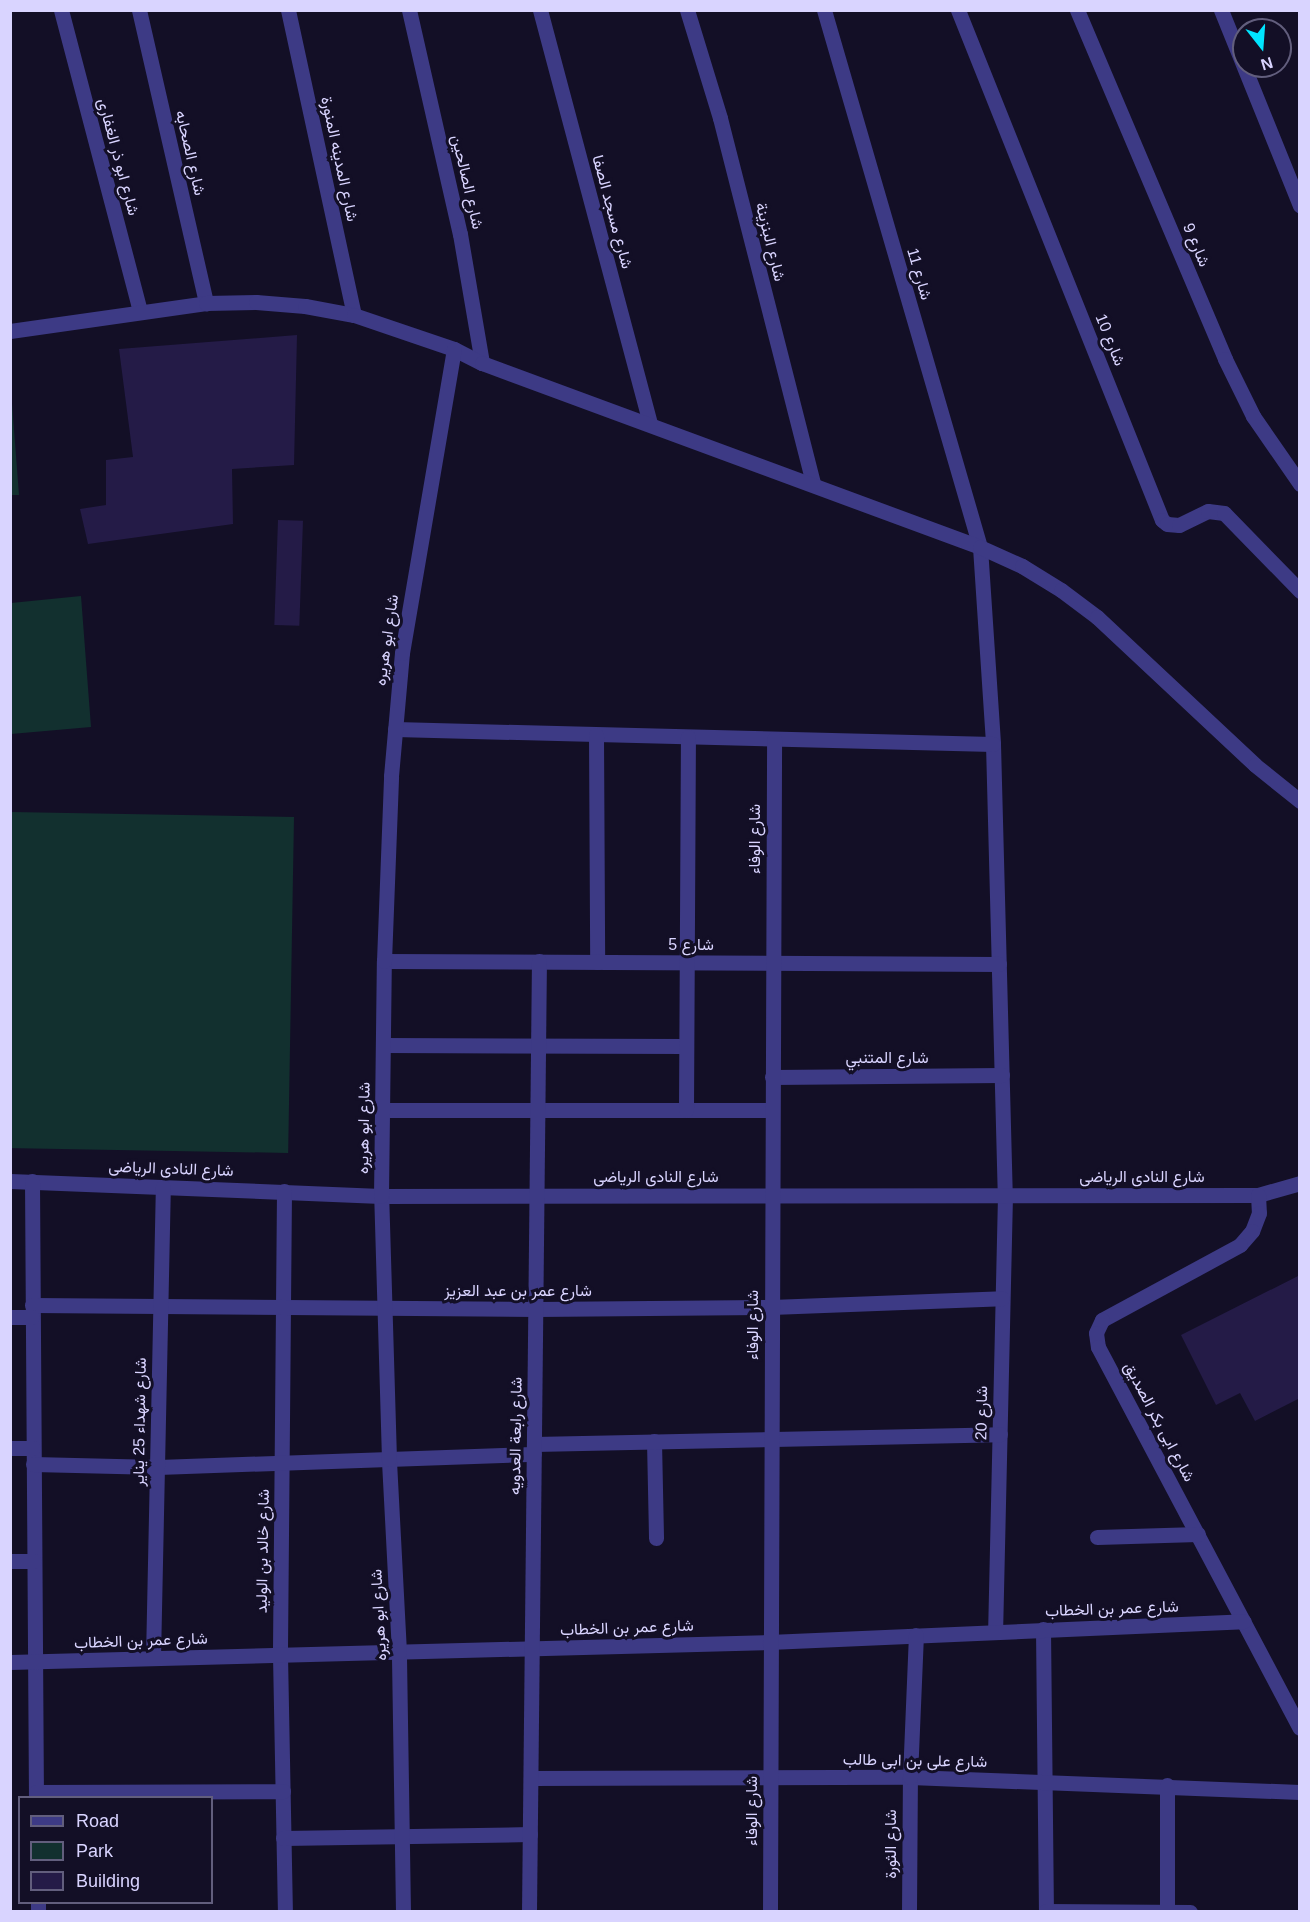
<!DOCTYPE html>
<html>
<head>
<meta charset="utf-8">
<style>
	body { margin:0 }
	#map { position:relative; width:1310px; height:1922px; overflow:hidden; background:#130f26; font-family:Arial,Vazirmatn,sans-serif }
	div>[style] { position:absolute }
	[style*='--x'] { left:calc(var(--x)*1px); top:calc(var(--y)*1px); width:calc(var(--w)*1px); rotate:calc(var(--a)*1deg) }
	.green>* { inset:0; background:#12302f; transform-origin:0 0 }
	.building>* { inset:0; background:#241b47; transform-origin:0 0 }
	.street>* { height:15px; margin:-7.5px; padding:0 7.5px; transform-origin:7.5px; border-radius:7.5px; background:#3d3a85 }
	span { translate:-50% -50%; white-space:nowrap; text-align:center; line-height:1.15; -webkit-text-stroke:6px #130f26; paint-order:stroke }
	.street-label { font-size:16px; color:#d9d4ff }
	.frame { position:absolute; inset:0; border:12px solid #d9d4ff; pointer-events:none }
	.legend { position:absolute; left:18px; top:1796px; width:195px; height:108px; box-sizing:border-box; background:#130f26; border:2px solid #625e7d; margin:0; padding:8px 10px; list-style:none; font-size:18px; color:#d9d4ff }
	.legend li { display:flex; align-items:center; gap:12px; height:30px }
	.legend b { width:30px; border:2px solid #625e7d }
	.north { position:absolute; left:1232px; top:18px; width:60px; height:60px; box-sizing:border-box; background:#130f26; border:2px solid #625e7d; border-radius:50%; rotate:163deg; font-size:16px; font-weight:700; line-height:24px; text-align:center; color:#d9d4ff }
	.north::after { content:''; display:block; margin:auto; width:21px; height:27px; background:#00e5ff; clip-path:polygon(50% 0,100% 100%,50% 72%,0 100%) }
</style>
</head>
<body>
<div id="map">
	<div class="green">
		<div style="clip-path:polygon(10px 377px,19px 495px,10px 495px)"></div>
		<div style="clip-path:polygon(81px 596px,91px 727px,11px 734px,11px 603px)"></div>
		<div style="left:294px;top:817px;width:336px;height:283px;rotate:91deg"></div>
	</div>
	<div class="building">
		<div style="clip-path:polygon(297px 335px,294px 465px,232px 469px,233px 524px,88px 544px,80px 509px,106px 505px,106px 460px,133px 457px,119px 349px)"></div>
		<div style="left:278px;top:520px;width:25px;height:105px;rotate:2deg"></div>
		<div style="clip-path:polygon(1300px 1275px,1300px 1398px,1255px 1421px,1240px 1393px,1216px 1405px,1181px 1335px)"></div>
	</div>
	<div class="street">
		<div style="--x:61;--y:10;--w:312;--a:75.3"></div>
		<div style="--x:139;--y:10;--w:301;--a:77.1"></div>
		<div style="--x:288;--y:10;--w:312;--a:77.8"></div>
		<div style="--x:409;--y:10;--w:230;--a:77.2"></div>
		<div style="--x:460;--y:234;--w:131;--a:80.3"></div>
		<div style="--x:540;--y:10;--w:427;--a:75.1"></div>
		<div style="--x:687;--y:10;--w:113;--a:73"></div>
		<div style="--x:720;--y:118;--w:378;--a:75.7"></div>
		<div style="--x:824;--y:10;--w:559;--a:73.8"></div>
		<div style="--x:980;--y:547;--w:197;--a:86.2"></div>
		<div style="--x:993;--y:744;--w:451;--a:88.5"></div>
		<div style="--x:1005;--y:1195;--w:436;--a:91.3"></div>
		<div style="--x:958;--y:10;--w:549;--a:68.2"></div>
		<div style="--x:1162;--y:520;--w:6;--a:39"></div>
		<div style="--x:1167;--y:524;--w:12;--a:5"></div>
		<div style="--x:1179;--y:525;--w:32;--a:-26"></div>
		<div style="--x:1208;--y:511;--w:16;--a:7"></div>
		<div style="--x:1224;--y:513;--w:109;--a:45.7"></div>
		<div style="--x:1077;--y:10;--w:379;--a:67"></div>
		<div style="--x:1225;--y:359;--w:64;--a:63.8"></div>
		<div style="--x:1253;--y:416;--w:83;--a:55.3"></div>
		<div style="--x:1221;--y:10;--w:211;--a:68"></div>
		<div style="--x:10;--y:331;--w:198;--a:-8.1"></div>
		<div style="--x:206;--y:303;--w:50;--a:-1.1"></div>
		<div style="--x:256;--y:302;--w:49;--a:4.7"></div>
		<div style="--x:305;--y:306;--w:50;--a:10.4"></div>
		<div style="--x:354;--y:315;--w:106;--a:18.8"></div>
		<div style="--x:454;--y:349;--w:31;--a:27"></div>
		<div style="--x:482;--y:363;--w:531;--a:20.28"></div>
		<div style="--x:980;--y:547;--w:46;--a:24.3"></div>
		<div style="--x:1022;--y:566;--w:46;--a:31.6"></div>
		<div style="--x:1061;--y:590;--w:45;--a:36.9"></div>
		<div style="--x:1097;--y:617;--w:216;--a:43.1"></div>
		<div style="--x:1255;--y:765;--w:58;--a:38.7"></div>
		<div style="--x:395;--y:729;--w:598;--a:1.44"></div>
		<div style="--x:596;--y:735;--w:227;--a:89.7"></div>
		<div style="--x:384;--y:961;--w:615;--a:0.28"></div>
		<div style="--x:383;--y:1045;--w:303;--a:0.2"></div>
		<div style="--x:772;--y:1077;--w:230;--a:-0.5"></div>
		<div style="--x:382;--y:1110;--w:390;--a:0"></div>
		<div style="--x:686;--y:1110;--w:373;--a:-89.7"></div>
		<div style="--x:10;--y:1181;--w:371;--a:2.3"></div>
		<div style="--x:381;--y:1196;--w:877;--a:-0.07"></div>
		<div style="--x:1258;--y:1195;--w:44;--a:-15.9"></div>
		<div style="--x:32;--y:1181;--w:617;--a:89.63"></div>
		<div style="--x:284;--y:1191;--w:464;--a:90.5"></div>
		<div style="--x:280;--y:1655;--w:257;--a:88.9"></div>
		<div style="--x:1258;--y:1195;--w:18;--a:87"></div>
		<div style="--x:1259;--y:1213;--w:19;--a:111"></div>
		<div style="--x:1252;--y:1231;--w:18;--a:131"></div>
		<div style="--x:1240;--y:1245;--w:157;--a:151.5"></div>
		<div style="--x:1102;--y:1320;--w:14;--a:115"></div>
		<div style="--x:1096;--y:1333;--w:14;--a:82"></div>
		<div style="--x:1098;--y:1347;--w:431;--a:62.1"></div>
		<div style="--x:32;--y:1305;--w:504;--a:0.45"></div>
		<div style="--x:536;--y:1309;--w:235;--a:-0.5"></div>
		<div style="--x:771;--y:1307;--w:231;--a:-2.2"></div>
		<div style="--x:10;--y:1317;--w:22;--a:0"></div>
		<div style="--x:654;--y:1441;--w:97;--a:88.8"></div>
		<div style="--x:534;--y:1444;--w:466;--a:-1.2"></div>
		<div style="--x:10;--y:1448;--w:23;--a:0"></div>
		<div style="--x:33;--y:1464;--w:125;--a:1.4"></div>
		<div style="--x:158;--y:1467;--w:376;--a:-2"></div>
		<div style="--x:1097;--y:1537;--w:101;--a:-1.7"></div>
		<div style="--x:10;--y:1561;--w:24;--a:0"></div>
		<div style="--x:1043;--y:1629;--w:283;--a:89.4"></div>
		<div style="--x:153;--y:1658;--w:471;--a:-88.8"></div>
		<div style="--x:10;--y:1662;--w:759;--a:-1.51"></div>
		<div style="--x:769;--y:1642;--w:475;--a:-2.5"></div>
		<div style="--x:531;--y:1778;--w:379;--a:-0.2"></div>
		<div style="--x:910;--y:1777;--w:390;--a:2.2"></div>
		<div style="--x:36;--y:1792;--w:247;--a:-0.2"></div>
		<div style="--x:283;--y:1838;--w:247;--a:-0.9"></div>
		<div style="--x:38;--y:1902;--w:10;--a:90"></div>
		<div style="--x:1046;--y:1911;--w:144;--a:0.4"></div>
		<div style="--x:1167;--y:1911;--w:126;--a:-90"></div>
		<div style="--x:403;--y:1912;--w:260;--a:-90.9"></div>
		<div style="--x:399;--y:1652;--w:193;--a:-93"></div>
		<div style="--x:389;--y:1459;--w:263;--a:-91.7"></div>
		<div style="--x:381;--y:1196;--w:235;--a:-89.3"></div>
		<div style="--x:384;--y:961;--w:185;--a:-87.8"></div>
		<div style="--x:391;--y:776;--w:123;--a:-84.9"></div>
		<div style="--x:402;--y:653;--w:308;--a:-80.3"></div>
		<div style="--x:529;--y:1912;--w:951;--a:-89.4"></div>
		<div style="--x:770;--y:1912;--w:1173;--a:-89.8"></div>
		<div style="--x:909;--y:1912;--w:135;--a:-89.6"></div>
		<div style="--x:910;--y:1777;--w:142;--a:-87.6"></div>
	</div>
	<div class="street-label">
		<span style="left:190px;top:153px;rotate:77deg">شارع الصحابه</span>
		<span style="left:118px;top:157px;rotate:75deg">شارع ابو ذر الغفارى</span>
		<span style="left:339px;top:159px;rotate:78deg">شارع المدينه المنورة</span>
		<span style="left:467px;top:182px;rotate:77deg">شارع الصالحين</span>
		<span style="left:612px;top:212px;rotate:75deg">شارع مسجد الصفا</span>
		<span style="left:770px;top:242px;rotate:76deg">شارع البنزينة</span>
		<span style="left:1196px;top:245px;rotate:67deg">شارع 9</span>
		<span style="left:919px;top:274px;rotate:74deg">شارع 11</span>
		<span style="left:1110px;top:340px;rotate:68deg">شارع 10</span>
		<span style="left:387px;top:640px;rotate:-82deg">شارع ابو هريره</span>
		<span style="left:755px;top:839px;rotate:-90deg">شارع الوفاء</span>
		<span style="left:691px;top:945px">شارع 5</span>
		<span style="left:887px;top:1058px">شارع المتنبي</span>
		<span style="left:364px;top:1128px;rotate:-89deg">شارع ابو هريره</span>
		<span style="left:171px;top:1169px;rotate:2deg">شارع النادى الرياضى</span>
		<span style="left:656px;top:1177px">شارع النادى الرياضى</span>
		<span style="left:1142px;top:1177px">شارع النادى الرياضى</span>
		<span style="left:518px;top:1291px">شارع عمر بن عبد العزيز</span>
		<span style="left:753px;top:1325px;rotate:-90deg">شارع الوفاء</span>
		<span style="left:982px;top:1413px;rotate:-89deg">شارع 20</span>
		<span style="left:140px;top:1422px;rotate:-89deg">شارع شهداء 25 يناير</span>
		<span style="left:1159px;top:1422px;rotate:62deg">شارع ابى بكر الصديق</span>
		<span style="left:516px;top:1436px;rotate:-89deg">شارع رابعة العدويه</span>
		<span style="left:263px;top:1551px;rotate:-89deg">شارع خالد بن الوليد</span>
		<span style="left:1112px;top:1609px;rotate:-2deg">شارع عمر بن الخطاب</span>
		<span style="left:379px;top:1615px;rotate:-93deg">شارع ابو هريره</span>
		<span style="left:627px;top:1628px;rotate:-2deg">شارع عمر بن الخطاب</span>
		<span style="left:141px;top:1641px;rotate:-2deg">شارع عمر بن الخطاب</span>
		<span style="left:915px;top:1761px;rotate:1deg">شارع على بن ابى طالب</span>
		<span style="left:752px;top:1811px;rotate:-90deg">شارع الوفاء</span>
		<span style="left:891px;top:1844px;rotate:-90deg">شارع الثورة</span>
	</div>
	<div class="frame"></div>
	<ul class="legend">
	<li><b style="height:8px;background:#3d3a85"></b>Road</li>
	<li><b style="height:16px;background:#12302f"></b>Park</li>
	<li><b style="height:16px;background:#241b47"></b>Building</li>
	</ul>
	<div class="north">N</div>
</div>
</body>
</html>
